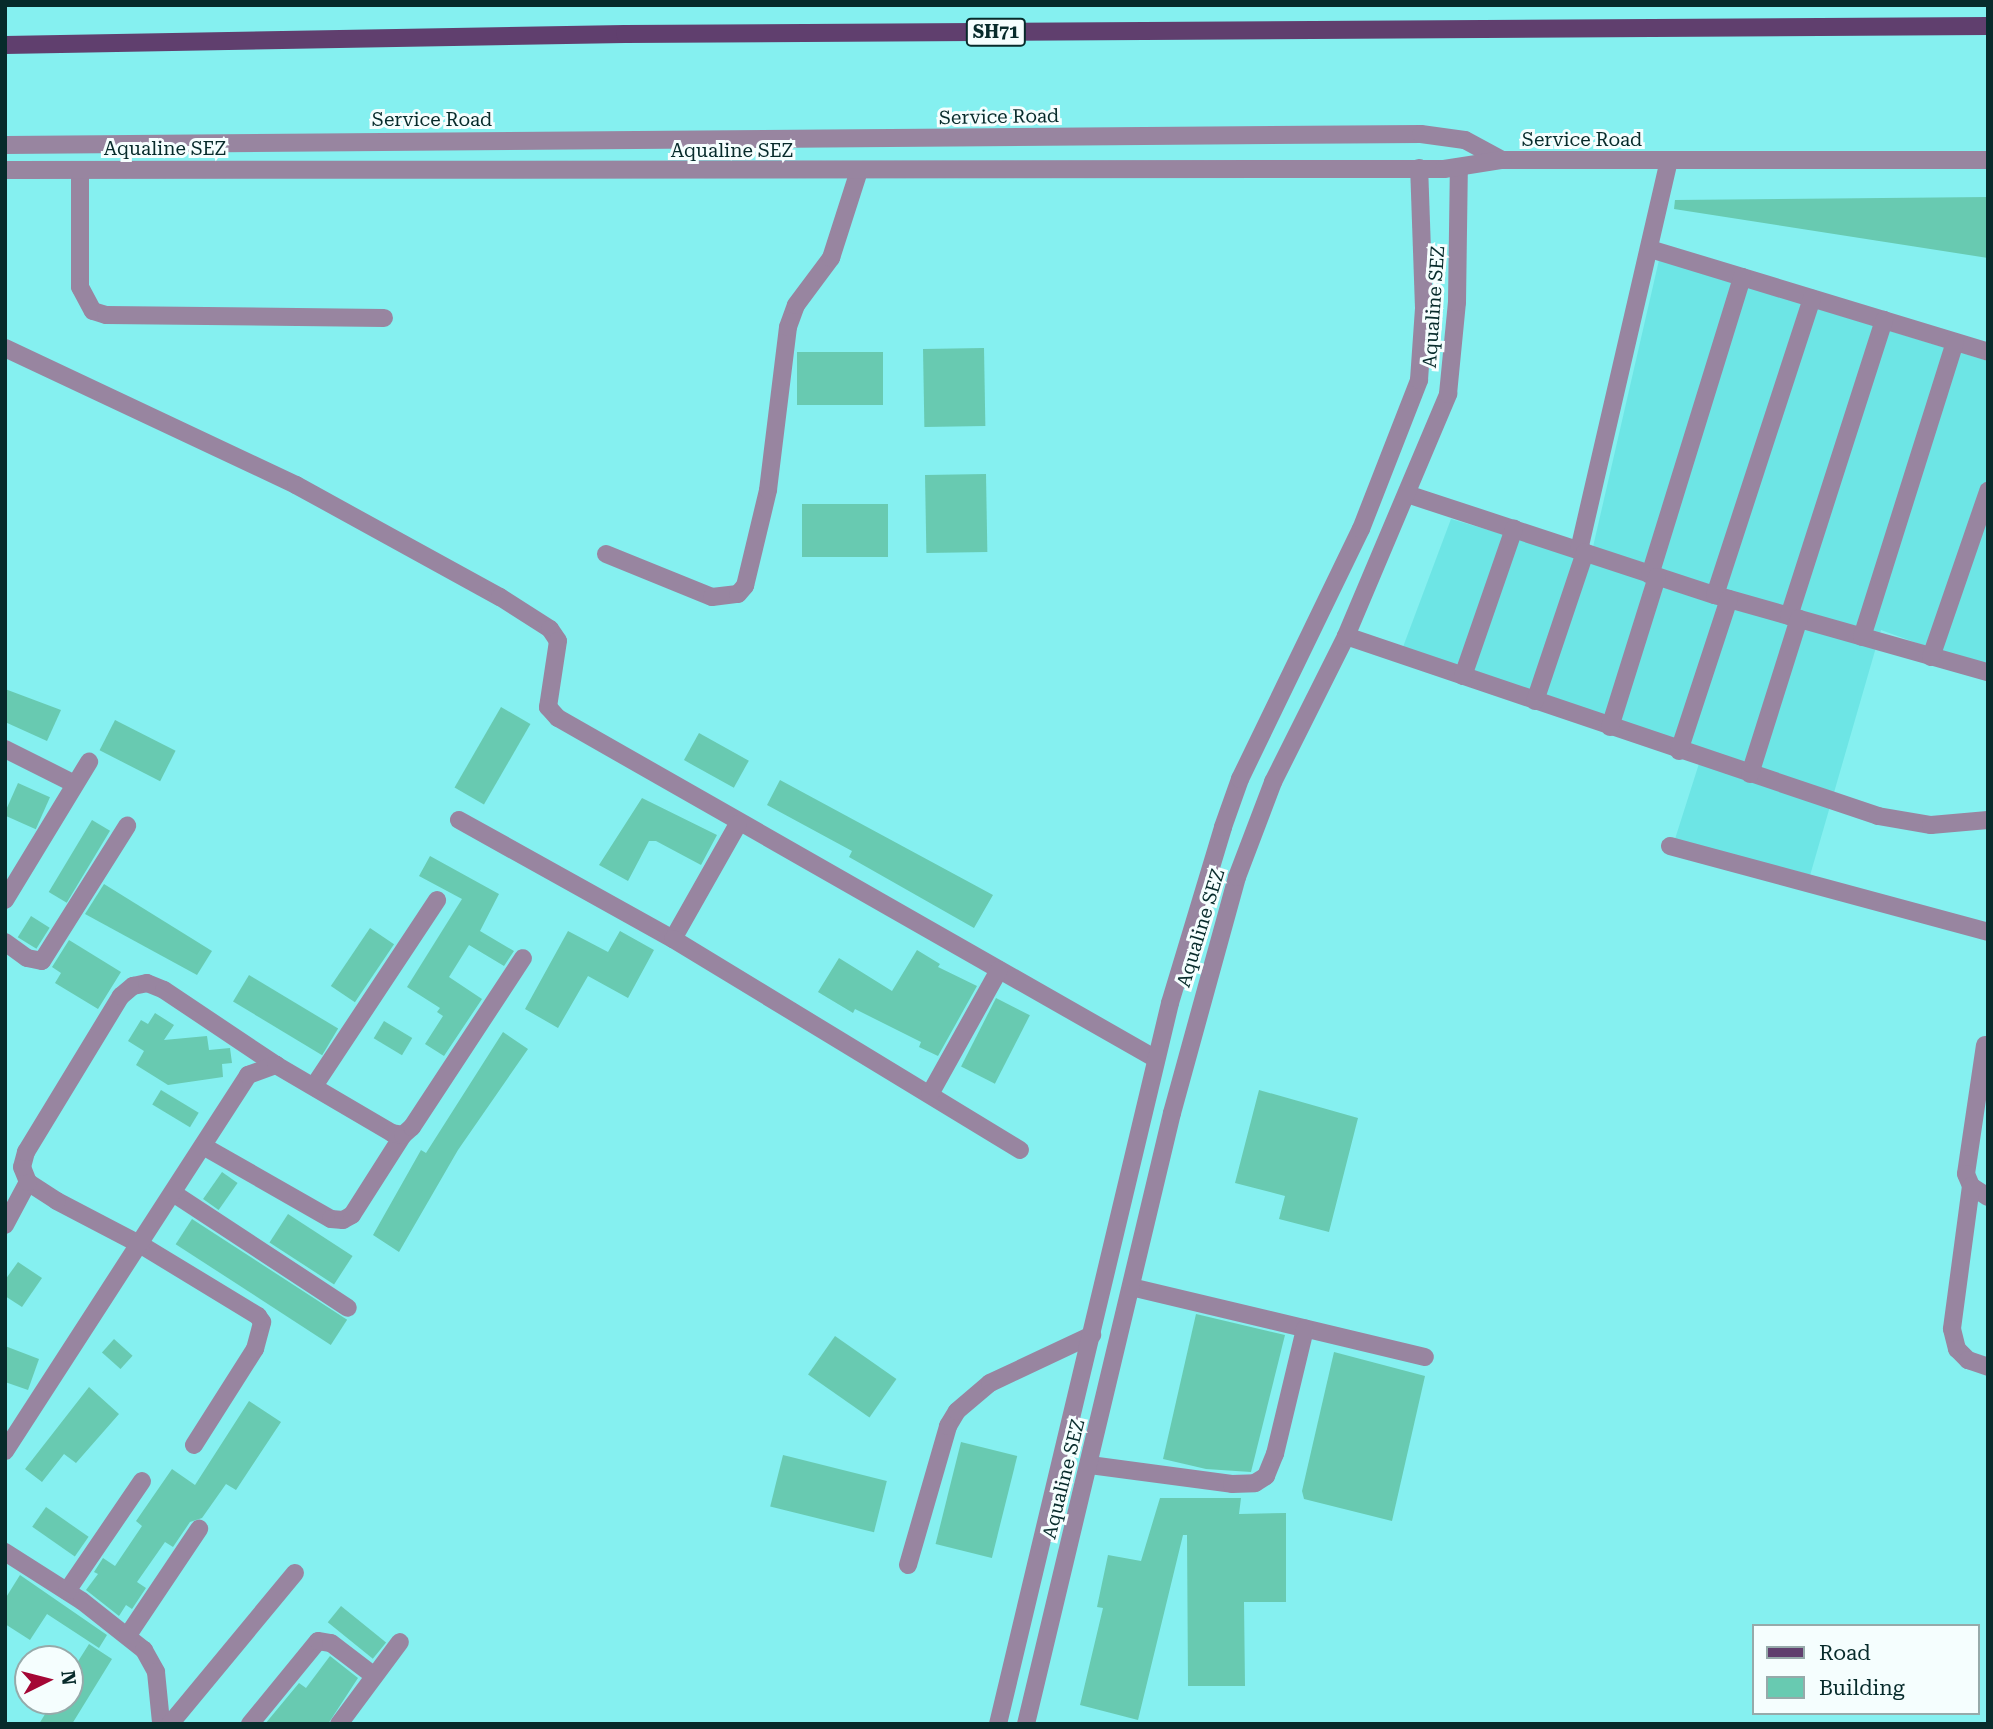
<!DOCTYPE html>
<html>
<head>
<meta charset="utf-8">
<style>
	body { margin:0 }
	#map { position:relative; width:1993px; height:1729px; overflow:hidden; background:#85f0f0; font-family:"Roboto Serif",serif }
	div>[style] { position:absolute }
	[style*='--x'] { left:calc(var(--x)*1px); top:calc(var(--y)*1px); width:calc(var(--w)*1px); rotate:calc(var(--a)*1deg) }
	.built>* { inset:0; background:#6de5e5 }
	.building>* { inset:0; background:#68cab1; transform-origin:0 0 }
	.minor>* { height:18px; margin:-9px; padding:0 9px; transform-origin:9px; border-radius:9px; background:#9885a0 }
	.tertiary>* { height:18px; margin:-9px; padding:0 9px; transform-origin:9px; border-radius:9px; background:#9885a0 }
	.primary>* { height:18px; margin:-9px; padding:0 9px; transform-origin:9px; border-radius:9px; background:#603f6e }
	span { translate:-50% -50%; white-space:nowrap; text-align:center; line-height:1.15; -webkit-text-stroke:6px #f5fefe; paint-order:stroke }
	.shield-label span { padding:2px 5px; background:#f5fefe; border:2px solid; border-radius:5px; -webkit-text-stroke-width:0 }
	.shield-label { font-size:18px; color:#072b2b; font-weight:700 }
	.street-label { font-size:19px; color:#072b2b }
	.frame { position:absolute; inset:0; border:7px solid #072b2b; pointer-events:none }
	.legend { position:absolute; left:1752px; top:1624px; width:228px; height:91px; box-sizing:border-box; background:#f5fefe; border:2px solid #96aaaa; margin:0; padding:9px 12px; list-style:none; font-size:21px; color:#072b2b }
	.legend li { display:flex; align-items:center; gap:14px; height:35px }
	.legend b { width:35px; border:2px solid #96aaaa }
	.north { position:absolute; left:14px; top:1645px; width:70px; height:70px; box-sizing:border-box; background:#f5fefe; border:2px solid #96aaaa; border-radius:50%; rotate:84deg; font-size:19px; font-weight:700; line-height:28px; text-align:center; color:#072b2b }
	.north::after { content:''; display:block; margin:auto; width:24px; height:32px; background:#a40735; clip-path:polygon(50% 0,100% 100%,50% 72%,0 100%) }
</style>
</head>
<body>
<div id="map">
	<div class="built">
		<div style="clip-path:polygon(1659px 260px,1988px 361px,1988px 669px,1881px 630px,1809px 879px,1675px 839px,1703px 751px,1400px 655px,1451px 519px,1590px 560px)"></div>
	</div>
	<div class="building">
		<div style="clip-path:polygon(1988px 197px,1988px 258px,1674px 209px,1675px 200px)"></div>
		<div style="left:984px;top:348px;width:78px;height:61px;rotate:89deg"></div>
		<div style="left:797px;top:352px;width:86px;height:53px"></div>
		<div style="left:986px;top:474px;width:78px;height:61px;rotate:89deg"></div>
		<div style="left:802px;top:504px;width:86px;height:53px"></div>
		<div style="clip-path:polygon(5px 689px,61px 710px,47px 741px,5px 722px)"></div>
		<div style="left:501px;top:707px;width:34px;height:93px;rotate:30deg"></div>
		<div style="left:115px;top:720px;width:68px;height:34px;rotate:27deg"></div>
		<div style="left:699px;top:733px;width:57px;height:31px;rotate:29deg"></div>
		<div style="clip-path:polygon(780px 780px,993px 895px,974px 928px,849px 857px,852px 851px,767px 805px)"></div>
		<div style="left:18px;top:783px;width:35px;height:35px;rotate:24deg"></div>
		<div style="clip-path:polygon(642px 798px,717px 835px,701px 865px,656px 841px,649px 841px,628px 881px,599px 865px)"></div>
		<div style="left:92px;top:820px;width:21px;height:84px;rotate:31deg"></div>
		<div style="clip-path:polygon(430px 856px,499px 894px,480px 931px,514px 951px,504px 966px,469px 945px,449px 977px,482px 999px,444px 1056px,425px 1044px,443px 1016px,437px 1012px,440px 1008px,407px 987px,462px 899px,419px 876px)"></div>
		<div style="clip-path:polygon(104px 884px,212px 951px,197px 975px,85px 914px)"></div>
		<div style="left:31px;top:916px;width:22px;height:25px;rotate:32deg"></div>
		<div style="left:370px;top:928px;width:29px;height:70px;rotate:34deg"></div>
		<div style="clip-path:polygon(568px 931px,608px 952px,620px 931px,654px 950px,628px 998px,588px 976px,558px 1028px,525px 1009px)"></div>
		<div style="clip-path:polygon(69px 940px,121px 972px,98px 1009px,55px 983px,61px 973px,52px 967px)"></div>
		<div style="clip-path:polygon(917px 950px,940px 964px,938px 967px,977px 986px,938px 1056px,919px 1047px,921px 1042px,855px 1009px,853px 1013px,818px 992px,839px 958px,892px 991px)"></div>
		<div style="left:249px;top:975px;width:104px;height:31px;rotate:31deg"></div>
		<div style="left:996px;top:998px;width:38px;height:77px;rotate:27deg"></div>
		<div style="clip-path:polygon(155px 1013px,174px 1025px,164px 1040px,207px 1036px,209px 1050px,230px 1048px,232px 1063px,222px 1064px,223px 1077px,168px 1085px,136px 1065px,144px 1051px,128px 1041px,141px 1020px,148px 1024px)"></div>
		<div style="left:384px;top:1021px;width:33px;height:20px;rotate:31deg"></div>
		<div style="clip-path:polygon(503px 1032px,528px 1049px,458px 1150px,399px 1252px,373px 1235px,421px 1150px,426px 1153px)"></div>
		<div style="left:161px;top:1090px;width:44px;height:17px;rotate:31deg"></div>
		<div style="clip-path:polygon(1259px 1090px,1358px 1118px,1329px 1232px,1279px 1219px,1285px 1196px,1235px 1183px)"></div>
		<div style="left:222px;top:1172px;width:19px;height:33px;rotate:35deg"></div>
		<div style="left:288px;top:1214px;width:77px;height:34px;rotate:33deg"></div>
		<div style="left:192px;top:1219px;width:185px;height:30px;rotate:33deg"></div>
		<div style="clip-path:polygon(18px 1262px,42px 1278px,22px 1307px,5px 1296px,5px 1280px)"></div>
		<div style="clip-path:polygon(1196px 1314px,1285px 1335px,1251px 1472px,1206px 1469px,1163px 1459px)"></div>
		<div style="left:835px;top:1336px;width:75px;height:47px;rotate:35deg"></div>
		<div style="left:114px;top:1339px;width:25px;height:18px;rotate:42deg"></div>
		<div style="clip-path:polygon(5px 1346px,39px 1359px,28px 1390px,5px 1382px)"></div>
		<div style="clip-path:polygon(1334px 1352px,1425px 1376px,1392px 1521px,1304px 1499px,1302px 1491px)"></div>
		<div style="clip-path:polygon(89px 1387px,119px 1414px,76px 1463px,64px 1454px,42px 1482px,25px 1469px)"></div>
		<div style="clip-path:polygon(249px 1401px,281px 1422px,236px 1490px,226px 1484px,202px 1518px,190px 1522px,173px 1547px,165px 1542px,137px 1582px,146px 1588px,132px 1609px,126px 1605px,119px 1616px,86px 1590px,98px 1574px,94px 1572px,103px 1558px,115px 1566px,142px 1526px,136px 1521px,172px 1469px,195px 1485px)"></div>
		<div style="left:961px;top:1442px;width:58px;height:105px;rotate:14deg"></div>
		<div style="left:783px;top:1455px;width:107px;height:53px;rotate:14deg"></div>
		<div style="clip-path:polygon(1160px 1498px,1241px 1498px,1239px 1514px,1286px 1513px,1286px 1602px,1244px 1602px,1245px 1686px,1188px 1686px,1187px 1535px,1183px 1535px,1138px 1720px,1080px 1705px,1103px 1608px,1097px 1607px,1108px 1555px,1141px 1561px)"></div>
		<div style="left:46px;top:1507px;width:52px;height:24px;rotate:35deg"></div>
		<div style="clip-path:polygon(20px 1575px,107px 1635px,99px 1648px,47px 1614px,30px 1640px,5px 1624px,5px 1599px)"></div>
		<div style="left:341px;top:1606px;width:58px;height:21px;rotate:39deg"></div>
		<div style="clip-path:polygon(89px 1644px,112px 1659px,72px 1724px,39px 1724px,53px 1701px,70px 1701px,70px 1674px)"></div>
		<div style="clip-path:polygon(330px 1656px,358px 1678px,328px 1724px,265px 1724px,299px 1683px,306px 1688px)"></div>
	</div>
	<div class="minor">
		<div style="--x:80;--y:170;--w:117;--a:90"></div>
		<div style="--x:80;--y:287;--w:27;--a:62"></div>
		<div style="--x:93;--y:311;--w:14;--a:17"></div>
		<div style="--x:106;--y:315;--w:278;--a:0.6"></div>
		<div style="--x:1650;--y:249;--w:353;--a:16.9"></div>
		<div style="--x:5;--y:348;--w:322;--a:25.2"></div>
		<div style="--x:296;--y:485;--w:233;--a:28.8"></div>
		<div style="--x:500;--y:597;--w:59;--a:32.6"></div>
		<div style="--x:550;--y:629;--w:14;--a:56"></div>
		<div style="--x:558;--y:641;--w:67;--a:98.6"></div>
		<div style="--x:548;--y:707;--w:15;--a:48"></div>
		<div style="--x:558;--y:718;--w:688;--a:29.69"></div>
		<div style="--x:1407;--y:494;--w:324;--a:18.2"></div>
		<div style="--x:1715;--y:595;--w:284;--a:15.8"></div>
		<div style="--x:1579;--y:550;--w:399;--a:-77"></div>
		<div style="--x:606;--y:554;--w:114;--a:22.1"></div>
		<div style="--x:712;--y:597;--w:26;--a:-7"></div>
		<div style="--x:738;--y:594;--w:11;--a:-49"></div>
		<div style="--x:745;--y:586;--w:99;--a:-76.5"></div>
		<div style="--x:768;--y:490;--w:164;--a:-83"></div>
		<div style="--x:788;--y:327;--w:23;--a:-70"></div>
		<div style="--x:796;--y:305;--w:59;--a:-53.3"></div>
		<div style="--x:831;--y:258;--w:91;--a:-72.2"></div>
		<div style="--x:1650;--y:575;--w:312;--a:-72.8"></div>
		<div style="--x:1715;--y:595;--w:312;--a:-71.9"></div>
		<div style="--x:1789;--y:616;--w:311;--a:-72.2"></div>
		<div style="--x:1346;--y:636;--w:562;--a:18.69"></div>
		<div style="--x:1878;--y:816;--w:54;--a:9.6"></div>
		<div style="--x:1931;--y:825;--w:57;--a:-5"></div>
		<div style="--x:1862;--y:637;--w:309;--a:-72.5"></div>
		<div style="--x:1931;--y:657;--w:176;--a:-71"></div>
		<div style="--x:1463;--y:676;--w:156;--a:-70.9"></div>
		<div style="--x:1535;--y:701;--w:157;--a:-71.4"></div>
		<div style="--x:1610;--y:727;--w:157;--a:-72.6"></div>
		<div style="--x:5;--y:749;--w:78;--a:26.6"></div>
		<div style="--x:1679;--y:751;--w:160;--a:-71.8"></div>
		<div style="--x:1750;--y:774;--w:163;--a:-72.5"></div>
		<div style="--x:459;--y:820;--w:245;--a:29.1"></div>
		<div style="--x:738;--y:824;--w:132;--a:119.5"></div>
		<div style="--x:673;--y:939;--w:406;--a:31.3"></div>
		<div style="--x:1670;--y:846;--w:329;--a:15.1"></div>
		<div style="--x:5;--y:900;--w:162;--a:-58.7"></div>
		<div style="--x:5;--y:942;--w:27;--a:36"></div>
		<div style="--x:27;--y:958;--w:15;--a:11"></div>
		<div style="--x:42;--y:961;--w:160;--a:-57.8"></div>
		<div style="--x:1985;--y:1045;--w:130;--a:98.4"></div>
		<div style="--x:1966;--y:1174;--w:13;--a:67"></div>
		<div style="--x:1971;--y:1186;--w:20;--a:33"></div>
		<div style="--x:314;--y:1086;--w:223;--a:-56.5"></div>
		<div style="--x:930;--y:1094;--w:142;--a:-60.9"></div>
		<div style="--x:203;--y:1146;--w:147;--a:29.7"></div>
		<div style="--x:331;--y:1219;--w:12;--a:5"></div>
		<div style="--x:343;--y:1220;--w:10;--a:-29"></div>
		<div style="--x:352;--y:1215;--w:95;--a:-57.5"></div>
		<div style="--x:1971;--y:1186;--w:144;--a:97.6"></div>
		<div style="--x:1952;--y:1329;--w:21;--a:76"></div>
		<div style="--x:1957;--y:1349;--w:16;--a:45"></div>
		<div style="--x:1968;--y:1360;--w:21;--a:19"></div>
		<div style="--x:173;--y:1193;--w:209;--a:33.3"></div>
		<div style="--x:5;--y:1225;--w:49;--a:-61.9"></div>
		<div style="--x:1131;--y:1287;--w:302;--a:13.4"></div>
		<div style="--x:194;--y:1445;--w:114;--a:-57.6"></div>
		<div style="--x:255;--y:1349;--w:28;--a:-75"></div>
		<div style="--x:262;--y:1322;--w:7;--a:-124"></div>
		<div style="--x:258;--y:1316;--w:137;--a:-148.7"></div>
		<div style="--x:141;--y:1245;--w:95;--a:-152.4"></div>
		<div style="--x:57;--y:1201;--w:35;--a:-147"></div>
		<div style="--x:28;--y:1182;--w:16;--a:-112"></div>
		<div style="--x:22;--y:1167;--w:16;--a:-75"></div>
		<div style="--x:26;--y:1152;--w:183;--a:-58.7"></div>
		<div style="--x:121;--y:996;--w:16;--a:-40"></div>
		<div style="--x:133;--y:986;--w:14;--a:-12"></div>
		<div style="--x:147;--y:983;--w:18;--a:22"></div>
		<div style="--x:164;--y:990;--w:135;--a:33.8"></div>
		<div style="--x:5;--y:1451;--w:448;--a:-57.1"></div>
		<div style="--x:248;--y:1075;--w:30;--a:-20"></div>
		<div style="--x:276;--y:1065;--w:134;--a:30.4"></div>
		<div style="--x:392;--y:1133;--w:11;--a:10"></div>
		<div style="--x:403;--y:1135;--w:12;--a:-42"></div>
		<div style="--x:412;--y:1127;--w:202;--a:-56.7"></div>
		<div style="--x:1090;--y:1465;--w:143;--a:7.6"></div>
		<div style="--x:1232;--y:1484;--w:23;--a:-2"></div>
		<div style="--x:1255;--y:1483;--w:13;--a:-32"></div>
		<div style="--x:1266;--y:1476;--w:24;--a:-68"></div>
		<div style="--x:1275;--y:1454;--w:129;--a:-76.5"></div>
		<div style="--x:5;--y:1552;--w:91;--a:32.5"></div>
		<div style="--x:82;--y:1601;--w:79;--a:38.3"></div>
		<div style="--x:144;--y:1650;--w:25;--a:61"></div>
		<div style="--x:156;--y:1672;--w:50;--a:84.3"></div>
		<div style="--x:908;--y:1565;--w:145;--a:-73.9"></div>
		<div style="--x:948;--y:1426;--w:17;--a:-59"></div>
		<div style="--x:957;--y:1411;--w:43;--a:-40.3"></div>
		<div style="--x:990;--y:1383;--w:113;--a:-25.2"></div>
		<div style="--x:67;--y:1591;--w:133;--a:-55.7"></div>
		<div style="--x:128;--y:1635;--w:128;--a:-56.2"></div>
		<div style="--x:170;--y:1724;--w:196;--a:-50.4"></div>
		<div style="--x:250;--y:1724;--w:107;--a:-50.7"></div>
		<div style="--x:318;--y:1641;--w:13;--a:9"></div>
		<div style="--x:331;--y:1643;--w:53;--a:37.3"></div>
		<div style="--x:339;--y:1724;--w:102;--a:-53.4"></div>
		<div style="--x:998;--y:1724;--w:741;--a:-76.58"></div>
		<div style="--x:1170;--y:1003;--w:184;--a:-73.2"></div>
		<div style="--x:1223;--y:827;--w:51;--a:-70.5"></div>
		<div style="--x:1240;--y:779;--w:278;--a:-64.2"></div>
		<div style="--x:1361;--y:529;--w:160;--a:-68.7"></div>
		<div style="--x:1419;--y:380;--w:72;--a:-86"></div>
		<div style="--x:1424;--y:308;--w:140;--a:-92"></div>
		<div style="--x:1026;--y:1724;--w:628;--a:-76.56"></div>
		<div style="--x:1172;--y:1113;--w:245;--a:-74.6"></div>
		<div style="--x:1237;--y:877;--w:102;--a:-69.2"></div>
		<div style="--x:1273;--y:782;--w:163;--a:-63.4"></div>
		<div style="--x:1346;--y:636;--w:263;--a:-67.1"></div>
		<div style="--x:1448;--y:394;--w:92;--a:-84.4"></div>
		<div style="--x:1457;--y:302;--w:135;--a:-89.2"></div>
	</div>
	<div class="tertiary">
		<div style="--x:5;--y:145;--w:1416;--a:-0.45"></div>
		<div style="--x:1421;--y:134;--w:44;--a:7.8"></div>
		<div style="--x:1465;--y:140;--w:42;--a:28.4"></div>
		<div style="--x:1502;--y:160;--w:486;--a:0"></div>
		<div style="--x:5;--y:170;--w:1439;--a:-0.04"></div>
		<div style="--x:1444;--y:169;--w:59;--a:-8.8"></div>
	</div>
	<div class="primary">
		<div style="--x:5;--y:45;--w:620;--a:-1.02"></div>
		<div style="--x:625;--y:34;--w:1363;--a:-0.34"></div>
	</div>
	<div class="shield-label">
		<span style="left:996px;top:32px">SH71</span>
	</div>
	<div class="street-label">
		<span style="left:999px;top:117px;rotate:-1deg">Service Road</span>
		<span style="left:432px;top:120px">Service Road</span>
		<span style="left:1582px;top:140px">Service Road</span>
		<span style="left:165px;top:149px">Aqualine SEZ</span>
		<span style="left:732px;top:151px">Aqualine SEZ</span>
		<span style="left:1434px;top:307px;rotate:-86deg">Aqualine SEZ</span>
		<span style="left:1201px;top:928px;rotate:-73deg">Aqualine SEZ</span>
		<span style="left:1064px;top:1479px;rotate:-76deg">Aqualine SEZ</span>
	</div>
	<div class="frame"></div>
	<ul class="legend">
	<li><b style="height:9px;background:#603f6e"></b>Road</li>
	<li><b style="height:19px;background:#68cab1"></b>Building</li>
	</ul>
	<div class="north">N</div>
</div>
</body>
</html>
